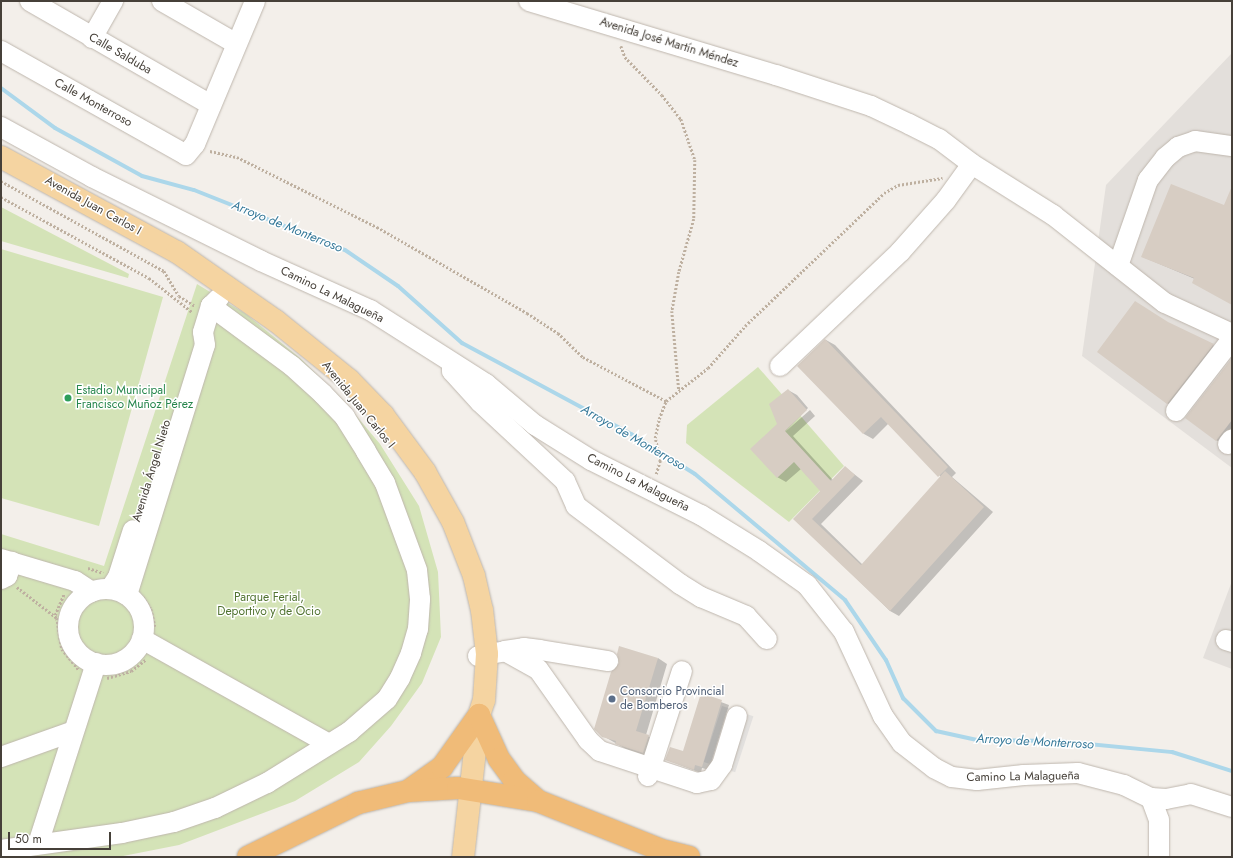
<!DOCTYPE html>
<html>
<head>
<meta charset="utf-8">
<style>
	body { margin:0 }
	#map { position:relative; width:1233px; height:858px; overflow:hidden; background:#f3efea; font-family:Jost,sans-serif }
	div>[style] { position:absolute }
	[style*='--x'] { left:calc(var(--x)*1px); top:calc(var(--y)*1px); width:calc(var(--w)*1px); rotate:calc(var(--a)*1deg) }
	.industrial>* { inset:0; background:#e3dfdb }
	.green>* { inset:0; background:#d4e3b7 }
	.parking>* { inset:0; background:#e2e0de; transform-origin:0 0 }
	.shadow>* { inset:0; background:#0003 }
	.stream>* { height:4px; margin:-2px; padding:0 2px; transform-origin:2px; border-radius:2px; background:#acd7ea }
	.building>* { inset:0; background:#d7cdc3 }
	.path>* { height:2.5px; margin-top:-1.25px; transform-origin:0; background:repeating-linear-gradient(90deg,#beb0a0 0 2px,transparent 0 4px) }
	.roads { filter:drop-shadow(0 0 1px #beb6ad) drop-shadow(0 0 1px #beb6ad) }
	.minor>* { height:20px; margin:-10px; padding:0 10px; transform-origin:10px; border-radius:10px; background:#fff }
	.minor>.ring { margin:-10px; padding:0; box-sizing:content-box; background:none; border:20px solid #fff; border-radius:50% }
	.major>* { height:22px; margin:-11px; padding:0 11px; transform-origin:11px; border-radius:11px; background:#f5d4a1 }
	.highway>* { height:22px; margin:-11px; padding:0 11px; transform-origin:11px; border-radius:11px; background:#f0bb78 }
	.dots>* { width:11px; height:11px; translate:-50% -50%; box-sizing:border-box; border:2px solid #fff; border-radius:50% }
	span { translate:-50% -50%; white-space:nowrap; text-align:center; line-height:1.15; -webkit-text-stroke:3px #fff; paint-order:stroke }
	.street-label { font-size:12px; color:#464039 }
	.leisure-label { font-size:12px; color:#27864d }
	.left { translate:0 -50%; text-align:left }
	.park-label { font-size:12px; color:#517331 }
	.service-label { font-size:12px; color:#4e5e75 }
	.water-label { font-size:13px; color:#377a9a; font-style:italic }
	.frame { position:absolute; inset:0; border:2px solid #464039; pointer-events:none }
	.scale { position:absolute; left:8px; top:832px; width:103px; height:18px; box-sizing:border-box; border:2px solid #464039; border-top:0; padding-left:5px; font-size:12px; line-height:14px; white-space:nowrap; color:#464039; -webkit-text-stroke:3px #fff; paint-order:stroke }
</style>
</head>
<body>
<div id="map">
	<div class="industrial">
		<div style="clip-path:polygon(1232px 53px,1232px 468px,1082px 356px,1106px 185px)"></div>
		<div style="clip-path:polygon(1232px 581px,1232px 669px,1203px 658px)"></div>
	</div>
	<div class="green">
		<div style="clip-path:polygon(1px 207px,129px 274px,128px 278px,1px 241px)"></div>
		<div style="clip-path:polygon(1px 249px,163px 297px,99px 526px,1px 498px)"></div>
		<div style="clip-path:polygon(197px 284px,246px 314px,300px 358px,343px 400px,380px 444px,419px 506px,438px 572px,441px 637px,422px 683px,391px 726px,359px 762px,295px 801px,179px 845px,118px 857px,1px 857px,1px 534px,104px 566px)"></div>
		<div style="clip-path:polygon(758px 367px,844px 466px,789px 522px,686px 443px,687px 425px)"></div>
	</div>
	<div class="parking">
		<div style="left:722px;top:706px;width:33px;height:59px;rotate:18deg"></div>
	</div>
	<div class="shadow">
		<div style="clip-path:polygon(1232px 188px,1232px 304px,1195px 279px,1143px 257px,1224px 207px)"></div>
		<div style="clip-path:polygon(1171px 325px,1223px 350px,1177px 409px,1167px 403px)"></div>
		<div style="clip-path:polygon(826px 340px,835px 345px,956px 473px,952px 477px,993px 512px,899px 616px,890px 611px,795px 519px,822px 492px,801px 469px,786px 482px,777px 477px,778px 425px,788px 390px,797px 395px,808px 408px,785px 432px,810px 410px,815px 416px,793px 436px,833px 480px,845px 467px,863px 481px,821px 524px,863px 565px,941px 477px,889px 423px,873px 439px,864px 434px,798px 366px)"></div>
		<div style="clip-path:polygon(1232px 359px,1232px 438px,1226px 446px,1216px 440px)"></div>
		<div style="clip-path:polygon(658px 658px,667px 664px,646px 735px,658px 742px,653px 758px,626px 749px,603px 736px)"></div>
		<div style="clip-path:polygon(702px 695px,729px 705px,709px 770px,702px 768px,701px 773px,667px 760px,684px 752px)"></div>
	</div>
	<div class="stream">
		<div style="--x:1;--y:88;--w:67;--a:36.5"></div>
		<div style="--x:55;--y:128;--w:99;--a:28.9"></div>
		<div style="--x:142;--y:176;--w:54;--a:15.1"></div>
		<div style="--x:194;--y:190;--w:162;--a:21.7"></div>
		<div style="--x:345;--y:250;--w:64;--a:34.2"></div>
		<div style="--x:398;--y:286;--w:86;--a:41.7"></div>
		<div style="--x:462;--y:343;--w:192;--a:28.3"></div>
		<div style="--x:631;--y:434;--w:75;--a:32"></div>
		<div style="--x:695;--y:474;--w:196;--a:40"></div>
		<div style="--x:845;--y:600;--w:73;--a:55.7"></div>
		<div style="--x:886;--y:660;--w:42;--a:65.9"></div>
		<div style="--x:903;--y:698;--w:47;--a:45"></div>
		<div style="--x:936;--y:731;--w:42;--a:12.4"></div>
		<div style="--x:977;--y:740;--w:80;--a:0.7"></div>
		<div style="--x:1057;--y:741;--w:116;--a:5.5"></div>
		<div style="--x:1172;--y:752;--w:63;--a:17.6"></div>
	</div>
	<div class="building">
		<div style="clip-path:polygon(1171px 184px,1224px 205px,1232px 186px,1232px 305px,1192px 283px,1194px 278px,1141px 257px)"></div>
		<div style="clip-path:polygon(1135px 301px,1168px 322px,1214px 344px,1167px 404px,1097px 352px)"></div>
		<div style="clip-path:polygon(825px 339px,948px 467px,938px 477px,881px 417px,863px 434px,797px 366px)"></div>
		<div style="clip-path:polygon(1232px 358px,1232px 420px,1216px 441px,1185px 418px)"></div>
		<div style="clip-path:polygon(788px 389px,807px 410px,785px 431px,831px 481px,845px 466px,855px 475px,812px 519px,861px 565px,945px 471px,984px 507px,890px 611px,793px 519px,820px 491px,794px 462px,777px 478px,750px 449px,777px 424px,769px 404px)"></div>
		<div style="clip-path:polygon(619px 646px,658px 658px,636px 731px,649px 735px,643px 753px,615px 744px,616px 741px,602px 737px,594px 729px,611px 672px,619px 663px,617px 654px)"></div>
		<div style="clip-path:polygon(701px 693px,722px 700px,702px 767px,695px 765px,694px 770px,665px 760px,670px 747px,683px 751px)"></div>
	</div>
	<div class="path">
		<div style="--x:621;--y:46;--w:12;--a:70"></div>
		<div style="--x:625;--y:57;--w:53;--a:45.8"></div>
		<div style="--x:662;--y:95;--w:31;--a:52"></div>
		<div style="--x:681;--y:119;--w:43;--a:71.1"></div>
		<div style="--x:695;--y:160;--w:59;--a:91"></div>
		<div style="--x:694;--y:219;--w:55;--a:105.8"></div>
		<div style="--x:679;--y:272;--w:40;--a:100"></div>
		<div style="--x:672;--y:311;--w:80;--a:85"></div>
		<div style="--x:210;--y:151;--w:28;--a:13"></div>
		<div style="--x:237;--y:157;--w:157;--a:26.6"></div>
		<div style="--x:377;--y:227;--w:173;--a:29.8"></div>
		<div style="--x:527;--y:313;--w:37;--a:33"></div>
		<div style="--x:558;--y:333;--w:35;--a:44"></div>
		<div style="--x:583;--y:357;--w:94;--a:27.9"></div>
		<div style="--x:1;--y:181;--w:186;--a:28.9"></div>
		<div style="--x:164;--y:271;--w:29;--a:59"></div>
		<div style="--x:179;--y:296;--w:19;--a:32"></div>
		<div style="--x:1;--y:197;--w:169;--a:28.7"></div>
		<div style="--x:149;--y:278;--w:55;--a:38.3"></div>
		<div style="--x:656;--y:474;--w:14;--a:-73"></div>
		<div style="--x:660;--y:461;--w:24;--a:-102"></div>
		<div style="--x:655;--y:438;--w:19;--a:-78"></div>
		<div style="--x:659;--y:419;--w:19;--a:-69"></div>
		<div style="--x:666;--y:401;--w:53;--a:-38.2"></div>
		<div style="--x:708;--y:368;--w:56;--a:-48.6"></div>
		<div style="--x:745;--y:326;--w:192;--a:-43.7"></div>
		<div style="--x:884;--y:193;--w:16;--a:-30"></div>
		<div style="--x:898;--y:185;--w:45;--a:-9"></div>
		<div style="--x:88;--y:568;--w:16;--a:18"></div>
		<div style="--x:17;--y:587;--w:51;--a:37.8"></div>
		<div style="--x:57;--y:618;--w:31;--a:81"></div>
		<div style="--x:62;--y:649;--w:26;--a:51"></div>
		<div style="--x:143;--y:597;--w:14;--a:56"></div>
		<div style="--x:151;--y:609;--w:18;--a:77"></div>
		<div style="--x:55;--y:615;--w:23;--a:-67"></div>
		<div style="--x:107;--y:678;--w:25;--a:-16"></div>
		<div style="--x:131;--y:671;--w:18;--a:-38"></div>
	</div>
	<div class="roads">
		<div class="minor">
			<div style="--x:30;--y:1;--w:209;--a:29.9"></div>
			<div style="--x:162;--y:1;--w:84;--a:29.9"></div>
			<div style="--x:529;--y:1;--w:258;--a:16.7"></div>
			<div style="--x:776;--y:75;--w:100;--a:18.1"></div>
			<div style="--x:871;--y:106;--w:42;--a:25.3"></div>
			<div style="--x:909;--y:124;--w:34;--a:27"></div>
			<div style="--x:939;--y:139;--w:41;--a:37.1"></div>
			<div style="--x:972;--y:164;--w:96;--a:32.2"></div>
			<div style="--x:1053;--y:215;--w:142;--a:38.2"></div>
			<div style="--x:1165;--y:303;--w:74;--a:24.8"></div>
			<div style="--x:92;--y:38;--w:43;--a:-60.4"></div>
			<div style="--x:1;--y:51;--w:212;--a:29.3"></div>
			<div style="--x:186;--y:155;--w:14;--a:-51"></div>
			<div style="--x:195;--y:144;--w:155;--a:-67.2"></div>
			<div style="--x:1;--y:127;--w:104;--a:28.8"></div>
			<div style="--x:92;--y:177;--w:189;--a:26.4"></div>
			<div style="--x:261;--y:261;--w:120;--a:24.2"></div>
			<div style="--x:370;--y:310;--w:138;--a:32.5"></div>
			<div style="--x:486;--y:384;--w:64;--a:39.9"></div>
			<div style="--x:535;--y:425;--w:66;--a:32"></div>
			<div style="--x:591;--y:460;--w:123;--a:26.6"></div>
			<div style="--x:701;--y:515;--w:68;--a:31.8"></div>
			<div style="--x:759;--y:551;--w:59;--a:35.3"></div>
			<div style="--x:807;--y:585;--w:60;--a:51.8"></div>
			<div style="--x:844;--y:632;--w:93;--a:65.1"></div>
			<div style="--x:883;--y:716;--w:33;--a:55"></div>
			<div style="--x:902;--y:743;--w:41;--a:38"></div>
			<div style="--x:934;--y:768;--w:20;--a:27"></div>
			<div style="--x:952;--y:777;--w:25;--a:7"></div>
			<div style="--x:977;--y:780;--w:47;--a:-6.1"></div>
			<div style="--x:1024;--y:775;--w:54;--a:-2.1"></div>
			<div style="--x:1078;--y:773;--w:48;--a:14.6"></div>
			<div style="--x:1124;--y:785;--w:30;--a:26"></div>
			<div style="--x:1151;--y:798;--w:15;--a:4"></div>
			<div style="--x:1166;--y:799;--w:25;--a:-11"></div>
			<div style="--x:1191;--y:794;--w:43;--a:17.6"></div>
			<div style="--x:1118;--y:266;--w:91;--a:-70.8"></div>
			<div style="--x:1148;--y:180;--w:28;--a:-52"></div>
			<div style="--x:1165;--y:158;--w:17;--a:-40"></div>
			<div style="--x:1178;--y:147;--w:18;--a:-19"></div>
			<div style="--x:1195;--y:141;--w:37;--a:8"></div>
			<div style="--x:780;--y:366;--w:166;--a:-43.5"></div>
			<div style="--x:900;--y:252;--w:69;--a:-48.5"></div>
			<div style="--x:946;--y:200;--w:44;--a:-54.2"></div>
			<div style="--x:452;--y:367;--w:4;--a:90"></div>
			<div style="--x:452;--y:371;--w:42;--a:47.9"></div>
			<div style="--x:480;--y:402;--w:116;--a:42.9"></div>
			<div style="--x:565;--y:481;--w:27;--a:66"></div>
			<div style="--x:576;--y:506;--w:130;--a:36.9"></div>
			<div style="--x:680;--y:584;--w:25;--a:32"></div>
			<div style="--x:701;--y:597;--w:49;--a:22.9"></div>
			<div style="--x:746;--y:616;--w:31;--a:48"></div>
			<div style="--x:1176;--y:411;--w:91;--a:-52.1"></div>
			<div style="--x:1228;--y:444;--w:6;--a:-51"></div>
			<div style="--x:1;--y:559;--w:77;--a:16.6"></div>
			<div style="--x:75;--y:581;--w:20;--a:33"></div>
			<div style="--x:1;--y:579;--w:7;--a:-27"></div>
			<div style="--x:7;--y:576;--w:15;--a:-70"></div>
			<div style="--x:110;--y:589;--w:14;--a:-56"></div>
			<div style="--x:118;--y:577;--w:49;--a:-72.3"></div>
			<div class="ring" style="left:68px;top:589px;width:56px;height:56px"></div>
			<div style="--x:127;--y:595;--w:262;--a:-72.7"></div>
			<div style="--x:205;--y:345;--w:13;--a:-99"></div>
			<div style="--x:203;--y:332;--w:27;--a:-73"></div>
			<div style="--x:211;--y:306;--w:11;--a:-45"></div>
			<div style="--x:142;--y:639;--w:214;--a:29.3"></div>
			<div style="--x:1226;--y:640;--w:6;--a:18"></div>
			<div style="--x:505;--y:651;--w:19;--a:-9"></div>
			<div style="--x:524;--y:648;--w:16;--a:7"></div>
			<div style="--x:540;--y:650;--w:69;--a:9.2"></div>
			<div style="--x:478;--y:656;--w:27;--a:-10"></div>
			<div style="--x:505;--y:651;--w:38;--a:29"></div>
			<div style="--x:538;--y:669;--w:87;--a:54.8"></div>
			<div style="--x:588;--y:740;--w:16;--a:43"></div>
			<div style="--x:600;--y:751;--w:102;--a:18.3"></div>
			<div style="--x:697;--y:783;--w:14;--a:-12"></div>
			<div style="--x:711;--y:780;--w:19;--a:-54"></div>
			<div style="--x:722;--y:765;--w:51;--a:-73"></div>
			<div style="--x:1;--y:757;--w:77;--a:-19.6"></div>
			<div style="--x:648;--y:776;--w:110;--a:-72.1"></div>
			<div style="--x:1151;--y:798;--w:23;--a:70"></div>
			<div style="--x:1159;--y:820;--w:37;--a:90"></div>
			<div style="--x:38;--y:844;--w:190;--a:-72.2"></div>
			<div style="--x:1;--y:850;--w:122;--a:-8"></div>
			<div style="--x:122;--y:833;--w:53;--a:-11.9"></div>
			<div style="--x:174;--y:822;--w:43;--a:-18.9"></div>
			<div style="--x:215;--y:808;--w:58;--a:-25.7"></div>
			<div style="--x:267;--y:783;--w:97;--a:-31.9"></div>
			<div style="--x:349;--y:732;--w:50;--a:-41"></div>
			<div style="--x:387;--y:699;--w:25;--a:-58"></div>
			<div style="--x:400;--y:678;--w:27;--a:-66"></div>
			<div style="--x:411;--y:653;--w:25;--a:-74"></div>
			<div style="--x:418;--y:629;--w:30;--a:-86"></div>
			<div style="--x:420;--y:599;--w:29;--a:-96"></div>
			<div style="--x:417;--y:570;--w:93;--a:-110.2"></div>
			<div style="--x:385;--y:483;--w:37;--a:-121"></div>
			<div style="--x:366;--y:451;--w:40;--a:-122"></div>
			<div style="--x:345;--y:417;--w:32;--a:-134"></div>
			<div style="--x:323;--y:394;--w:42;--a:-137.9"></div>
			<div style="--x:292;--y:366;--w:101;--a:-143.5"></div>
		</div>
		<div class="major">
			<div style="--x:1;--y:157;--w:200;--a:28.4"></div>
			<div style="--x:177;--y:252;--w:121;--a:34.9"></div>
			<div style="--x:276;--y:321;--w:94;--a:38.9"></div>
			<div style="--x:349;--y:380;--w:49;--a:45.8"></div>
			<div style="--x:383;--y:415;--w:71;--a:53.6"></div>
			<div style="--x:425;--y:472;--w:57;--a:60.8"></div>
			<div style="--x:453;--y:522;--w:58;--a:68.7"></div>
			<div style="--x:474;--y:576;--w:35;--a:77"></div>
			<div style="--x:482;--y:610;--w:44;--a:83.5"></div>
			<div style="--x:487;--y:654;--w:46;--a:93.7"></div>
			<div style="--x:484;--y:700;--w:16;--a:108"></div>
			<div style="--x:479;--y:715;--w:143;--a:96.4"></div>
		</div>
		<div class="highway">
			<div style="--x:408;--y:791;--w:42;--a:-35.2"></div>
			<div style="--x:442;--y:767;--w:64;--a:-54.6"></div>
			<div style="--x:479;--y:715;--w:48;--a:65.6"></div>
			<div style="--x:499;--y:759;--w:26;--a:54"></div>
			<div style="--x:514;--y:780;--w:32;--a:41"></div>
			<div style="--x:248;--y:857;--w:123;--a:-26.1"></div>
			<div style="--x:358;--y:803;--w:51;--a:-13.5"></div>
			<div style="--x:408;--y:791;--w:50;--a:-3.4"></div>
			<div style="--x:458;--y:788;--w:81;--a:9.2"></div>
			<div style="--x:538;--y:801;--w:132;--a:21.7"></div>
			<div style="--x:661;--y:850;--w:29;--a:14"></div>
		</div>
	</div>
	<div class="dots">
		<div style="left:68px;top:398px;background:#2e9e5b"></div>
		<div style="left:612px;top:699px;background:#5c6f8a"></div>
	</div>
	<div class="street-label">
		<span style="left:669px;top:43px;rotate:17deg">Avenida José Martín Méndez</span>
		<span style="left:120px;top:54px;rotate:30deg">Calle Salduba</span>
		<span style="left:93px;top:103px;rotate:29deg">Calle Monterroso</span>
		<span style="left:93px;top:206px;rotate:29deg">Avenida Juan Carlos I</span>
		<span style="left:332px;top:295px;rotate:26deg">Camino La Malagueña</span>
		<span style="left:358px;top:405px;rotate:51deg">Avenida Juan Carlos I</span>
		<span style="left:152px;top:471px;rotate:-73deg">Avenida Ángel Nieto</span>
		<span style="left:638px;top:483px;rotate:27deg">Camino La Malagueña</span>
		<span style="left:1023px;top:777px;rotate:-1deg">Camino La Malagueña</span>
	</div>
	<div class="leisure-label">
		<span class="left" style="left:76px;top:398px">Estadio Municipal<br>Francisco Muñoz Pérez</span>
	</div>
	<div class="park-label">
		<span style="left:269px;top:605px">Parque Ferial,<br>Deportivo y de Ocio</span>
	</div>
	<div class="service-label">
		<span class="left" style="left:620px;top:699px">Consorcio Provincial<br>de Bomberos</span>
	</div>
	<div class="water-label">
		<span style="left:287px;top:227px;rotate:22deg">Arroyo de Monterroso</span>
		<span style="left:633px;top:438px;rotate:30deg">Arroyo de Monterroso</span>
		<span style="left:1035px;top:742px;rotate:3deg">Arroyo de Monterroso</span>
	</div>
	<div class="frame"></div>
	<div class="scale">50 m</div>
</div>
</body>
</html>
